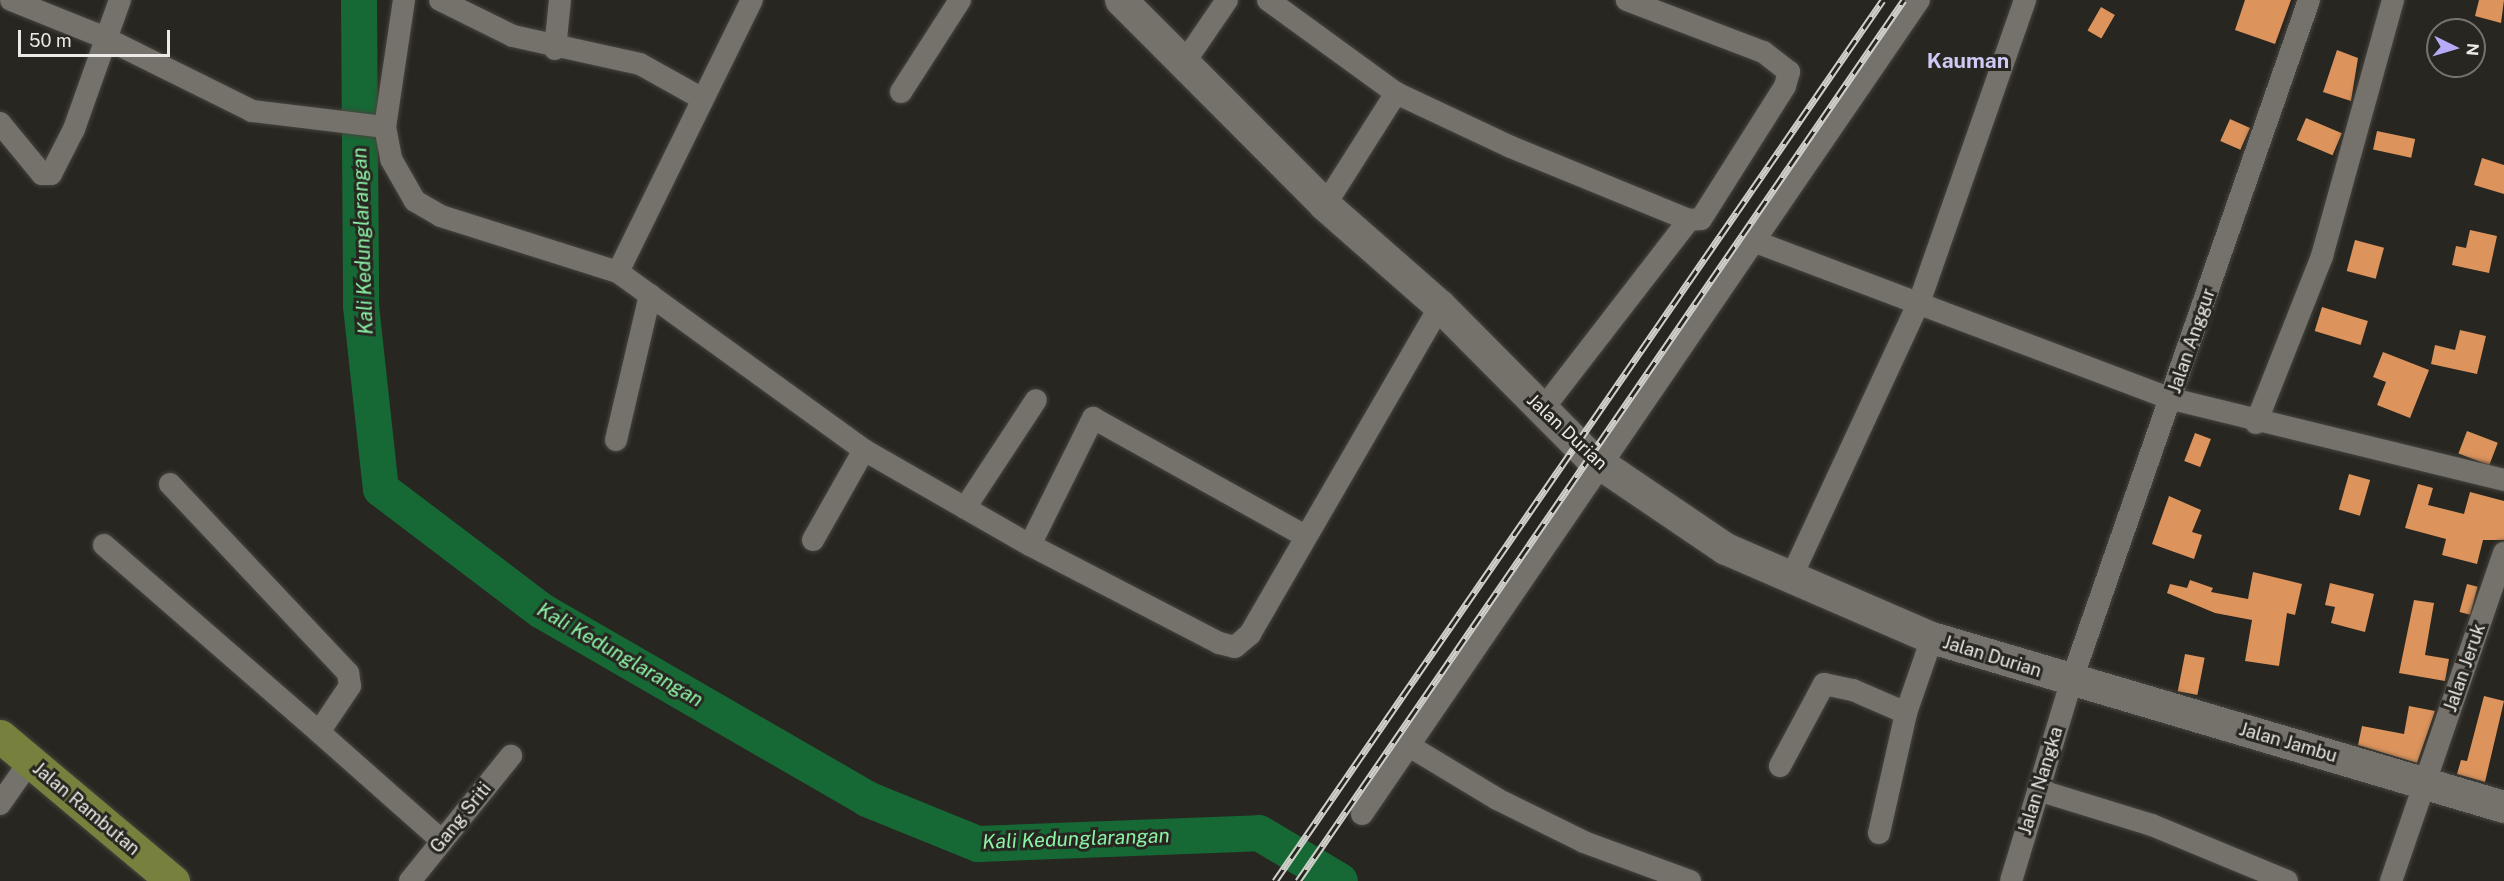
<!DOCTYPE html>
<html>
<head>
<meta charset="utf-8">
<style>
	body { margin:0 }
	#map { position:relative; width:2504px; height:881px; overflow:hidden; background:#282620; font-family:"Public Sans",sans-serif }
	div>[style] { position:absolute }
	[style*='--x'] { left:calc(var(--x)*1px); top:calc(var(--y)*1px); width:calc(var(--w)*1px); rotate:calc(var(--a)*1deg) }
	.river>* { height:36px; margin:-18px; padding:0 18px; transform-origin:18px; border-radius:18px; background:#166935 }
	.building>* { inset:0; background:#dc935c; transform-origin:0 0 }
	.roads { filter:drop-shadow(0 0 2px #46443e) drop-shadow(0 0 2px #46443e) }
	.street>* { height:22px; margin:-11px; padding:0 11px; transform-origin:11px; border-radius:11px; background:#75726b }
	.secondary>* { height:32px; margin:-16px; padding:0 16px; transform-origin:16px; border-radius:16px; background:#75726b }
	.primary>* { height:33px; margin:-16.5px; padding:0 16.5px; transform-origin:16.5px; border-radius:16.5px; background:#77813d }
	.rail>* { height:7px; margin-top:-3.5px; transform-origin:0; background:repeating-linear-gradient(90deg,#282620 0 14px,#d1cfca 0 28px); box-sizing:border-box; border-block:2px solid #d1cfca }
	span { translate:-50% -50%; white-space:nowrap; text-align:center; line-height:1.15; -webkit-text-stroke:6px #282620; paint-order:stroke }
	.street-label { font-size:18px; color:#eceae6 }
	.water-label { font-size:20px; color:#8cf3a7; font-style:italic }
	.quarter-label { font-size:21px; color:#cfc9f5; font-weight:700 }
	.north { position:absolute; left:2426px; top:18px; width:60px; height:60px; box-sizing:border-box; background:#282620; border:2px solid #76746f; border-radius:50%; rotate:95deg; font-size:16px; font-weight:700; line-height:24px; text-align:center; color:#eceae6 }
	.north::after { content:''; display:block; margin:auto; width:21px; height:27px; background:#b7abf8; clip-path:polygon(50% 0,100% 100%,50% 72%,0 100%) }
	.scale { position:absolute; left:18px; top:30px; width:152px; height:27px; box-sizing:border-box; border:3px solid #eceae6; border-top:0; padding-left:8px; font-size:18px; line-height:21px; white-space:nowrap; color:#eceae6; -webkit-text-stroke:4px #282620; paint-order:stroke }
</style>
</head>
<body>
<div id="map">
	<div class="river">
		<div style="--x:359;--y:0;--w:306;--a:89.6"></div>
		<div style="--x:361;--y:306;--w:184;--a:83.8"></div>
		<div style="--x:381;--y:489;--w:202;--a:37.2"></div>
		<div style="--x:542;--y:611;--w:375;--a:30"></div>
		<div style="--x:867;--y:799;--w:120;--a:22.1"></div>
		<div style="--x:978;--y:844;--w:281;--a:-2.2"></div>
		<div style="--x:1259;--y:833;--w:94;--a:30.7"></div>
	</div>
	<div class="building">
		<div style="clip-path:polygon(2245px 0,2291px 0,2275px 44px,2235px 30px)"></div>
		<div style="clip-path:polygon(2479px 0,2504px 0,2501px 23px,2475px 16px)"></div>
		<div style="left:2101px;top:7px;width:16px;height:27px;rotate:30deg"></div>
		<div style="clip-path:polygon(2337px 50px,2358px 58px,2351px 101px,2323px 92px)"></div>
		<div style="left:2306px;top:118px;width:39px;height:24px;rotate:23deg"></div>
		<div style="left:2230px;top:119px;width:22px;height:24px;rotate:24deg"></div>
		<div style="left:2377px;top:131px;width:39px;height:19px;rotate:12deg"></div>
		<div style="clip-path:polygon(2482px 158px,2504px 165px,2504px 194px,2474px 185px)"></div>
		<div style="clip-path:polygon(2470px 230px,2497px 236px,2489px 273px,2452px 265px,2456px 246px,2466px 248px)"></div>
		<div style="left:2355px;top:240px;width:30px;height:32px;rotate:15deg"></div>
		<div style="left:2322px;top:307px;width:48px;height:25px;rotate:17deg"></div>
		<div style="clip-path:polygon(2460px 330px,2486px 336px,2477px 374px,2431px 364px,2435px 345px,2455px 350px)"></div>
		<div style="clip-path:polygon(2383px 352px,2429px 370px,2410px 418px,2377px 405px,2386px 382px,2373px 377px)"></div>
		<div style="left:2467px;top:431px;width:33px;height:24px;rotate:21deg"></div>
		<div style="left:2195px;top:433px;width:17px;height:30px;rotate:21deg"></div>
		<div style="left:2349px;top:474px;width:22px;height:37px;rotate:16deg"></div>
		<div style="clip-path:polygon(2418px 484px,2433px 488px,2428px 505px,2464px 514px,2470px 492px,2504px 501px,2504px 540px,2483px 540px,2477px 564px,2442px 555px,2446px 539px,2405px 528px)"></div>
		<div style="clip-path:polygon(2169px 496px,2201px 510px,2192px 532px,2202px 535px,2194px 559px,2152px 544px)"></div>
		<div style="clip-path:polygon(2253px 572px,2302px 584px,2295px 615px,2287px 613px,2279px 666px,2245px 661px,2252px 620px,2215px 613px,2167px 593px,2170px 584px,2187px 588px,2190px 580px,2213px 588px,2211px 592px,2248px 599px)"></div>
		<div style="clip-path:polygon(2330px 583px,2374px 594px,2365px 632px,2331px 623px,2335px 607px,2325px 605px)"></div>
		<div style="left:2467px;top:584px;width:11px;height:29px;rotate:15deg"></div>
		<div style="clip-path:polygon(2414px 600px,2434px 603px,2425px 655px,2449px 659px,2445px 681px,2399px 673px)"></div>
		<div style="left:2185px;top:654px;width:20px;height:38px;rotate:11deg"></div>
		<div style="clip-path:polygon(2484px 696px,2504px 701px,2485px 782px,2457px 774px,2461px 760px,2467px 761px)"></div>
		<div style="clip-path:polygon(2409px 706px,2435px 711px,2417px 763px,2358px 745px,2362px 726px,2404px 734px)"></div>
	</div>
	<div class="roads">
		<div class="street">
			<div style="--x:11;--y:0;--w:99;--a:21.9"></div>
			<div style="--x:103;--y:37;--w:166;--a:26.4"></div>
			<div style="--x:252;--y:111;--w:134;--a:6.9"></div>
			<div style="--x:404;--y:0;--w:128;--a:98.5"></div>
			<div style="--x:385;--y:127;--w:33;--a:79"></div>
			<div style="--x:391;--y:159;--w:48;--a:60.3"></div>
			<div style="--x:415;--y:201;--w:30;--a:30"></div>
			<div style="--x:441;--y:216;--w:186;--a:17.6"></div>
			<div style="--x:618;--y:272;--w:304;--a:35.9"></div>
			<div style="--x:864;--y:450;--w:191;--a:29.8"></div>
			<div style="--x:1030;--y:545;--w:213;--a:27.4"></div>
			<div style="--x:1219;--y:643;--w:16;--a:14"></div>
			<div style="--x:1235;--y:647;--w:20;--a:-41"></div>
			<div style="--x:1250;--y:634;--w:379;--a:-59.9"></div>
			<div style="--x:440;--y:0;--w:81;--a:26.3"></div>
			<div style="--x:513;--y:36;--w:130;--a:12.4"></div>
			<div style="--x:640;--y:64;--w:70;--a:29.1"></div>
			<div style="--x:1268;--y:0;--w:158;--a:36"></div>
			<div style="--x:1396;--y:93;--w:127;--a:25.2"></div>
			<div style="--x:1511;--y:147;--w:192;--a:22.3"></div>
			<div style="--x:1689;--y:220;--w:12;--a:-5"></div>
			<div style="--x:1701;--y:219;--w:157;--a:-57.7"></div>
			<div style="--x:1785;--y:86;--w:15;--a:-74"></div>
			<div style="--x:1789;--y:72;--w:33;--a:-142"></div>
			<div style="--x:1763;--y:52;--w:146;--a:-159.1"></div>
			<div style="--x:555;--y:49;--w:49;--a:-84.2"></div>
			<div style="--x:1184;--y:63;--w:76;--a:-55.7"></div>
			<div style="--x:901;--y:92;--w:109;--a:-57.3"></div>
			<div style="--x:0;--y:123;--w:66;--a:50.5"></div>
			<div style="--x:42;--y:174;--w:9;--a:0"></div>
			<div style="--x:51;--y:174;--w:51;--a:-62.9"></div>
			<div style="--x:74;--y:129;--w:137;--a:-70.4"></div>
			<div style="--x:1325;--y:205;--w:133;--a:-57.6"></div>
			<div style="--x:1756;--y:242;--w:445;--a:20.7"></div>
			<div style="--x:2172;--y:399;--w:342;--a:13.7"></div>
			<div style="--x:618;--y:272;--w:303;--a:-63.8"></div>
			<div style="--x:1542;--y:410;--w:240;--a:-52.3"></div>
			<div style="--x:2256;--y:423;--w:180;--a:-68.4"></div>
			<div style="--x:2322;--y:256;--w:266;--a:-74.5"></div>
			<div style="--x:616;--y:440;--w:149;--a:-76.8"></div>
			<div style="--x:170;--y:484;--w:260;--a:46.7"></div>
			<div style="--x:348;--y:673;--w:13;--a:81"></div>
			<div style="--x:350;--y:686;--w:55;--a:124"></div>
			<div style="--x:319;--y:732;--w:164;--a:41.5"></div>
			<div style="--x:965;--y:508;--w:129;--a:-56.7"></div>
			<div style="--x:813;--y:540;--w:103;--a:-60.5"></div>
			<div style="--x:104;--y:545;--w:285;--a:41"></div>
			<div style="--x:1030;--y:545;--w:142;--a:-63.6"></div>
			<div style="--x:1093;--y:418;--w:243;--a:29.1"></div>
			<div style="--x:1790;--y:580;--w:309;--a:-65.1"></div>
			<div style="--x:1920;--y:300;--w:318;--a:-70.7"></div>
			<div style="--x:1406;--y:744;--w:106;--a:31.1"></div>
			<div style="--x:1497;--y:799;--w:97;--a:26.3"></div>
			<div style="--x:1584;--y:842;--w:113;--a:20.2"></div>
			<div style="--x:1780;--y:766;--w:93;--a:-61.8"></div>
			<div style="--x:1824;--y:684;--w:30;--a:12"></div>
			<div style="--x:1853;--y:690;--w:58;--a:23.5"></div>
			<div style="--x:2038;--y:790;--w:119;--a:17.1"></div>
			<div style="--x:2152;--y:825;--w:146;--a:22.5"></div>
			<div style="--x:0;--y:804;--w:52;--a:-55.1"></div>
			<div style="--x:1362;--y:814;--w:986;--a:-55.62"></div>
			<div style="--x:1879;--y:833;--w:123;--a:-77.3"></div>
			<div style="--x:1906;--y:713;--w:79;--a:-70.9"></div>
			<div style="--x:410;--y:881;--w:161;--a:-51.1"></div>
			<div style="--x:2011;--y:881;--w:208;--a:-73.2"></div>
			<div style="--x:2071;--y:682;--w:722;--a:-70.76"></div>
			<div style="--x:2391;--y:881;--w:347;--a:-71"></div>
		</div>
		<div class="secondary">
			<div style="--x:1121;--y:0;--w:289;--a:45.1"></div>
			<div style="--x:1325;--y:205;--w:153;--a:41.3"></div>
			<div style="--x:1440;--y:306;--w:213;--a:45.2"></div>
			<div style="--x:1590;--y:457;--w:164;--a:34.1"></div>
			<div style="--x:1726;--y:549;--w:224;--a:23.4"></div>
			<div style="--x:1932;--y:638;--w:596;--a:16.46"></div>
		</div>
		<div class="primary">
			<div style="--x:0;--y:736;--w:226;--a:40"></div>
		</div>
	</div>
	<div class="rail">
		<div style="--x:1275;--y:881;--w:1070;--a:-55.39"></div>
		<div style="--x:1298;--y:881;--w:1069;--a:-55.48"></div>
	</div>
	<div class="street-label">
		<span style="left:2192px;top:341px;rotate:-71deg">Jalan Anggur</span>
		<span style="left:1567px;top:432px;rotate:43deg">Jalan Durian</span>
		<span style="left:1992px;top:657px;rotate:17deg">Jalan Durian</span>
		<span style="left:2465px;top:668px;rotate:-71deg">Jalan Jeruk</span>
		<span style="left:2288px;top:743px;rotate:16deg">Jalan Jambu</span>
		<span style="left:2041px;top:781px;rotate:-73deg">Jalan Nangka</span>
		<span style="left:86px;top:809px;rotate:40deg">Jalan Rambutan</span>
		<span style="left:461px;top:818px;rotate:-51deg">Gang Sriti</span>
	</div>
	<div class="water-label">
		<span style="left:363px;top:241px;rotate:-92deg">Kali Kedunglarangan</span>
		<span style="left:620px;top:655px;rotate:30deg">Kali Kedunglarangan</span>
		<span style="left:1076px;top:839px;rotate:-2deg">Kali Kedunglarangan</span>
	</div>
	<div class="quarter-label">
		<span style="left:1968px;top:61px">Kauman</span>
	</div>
	<div class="north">N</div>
	<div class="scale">50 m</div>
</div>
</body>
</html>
